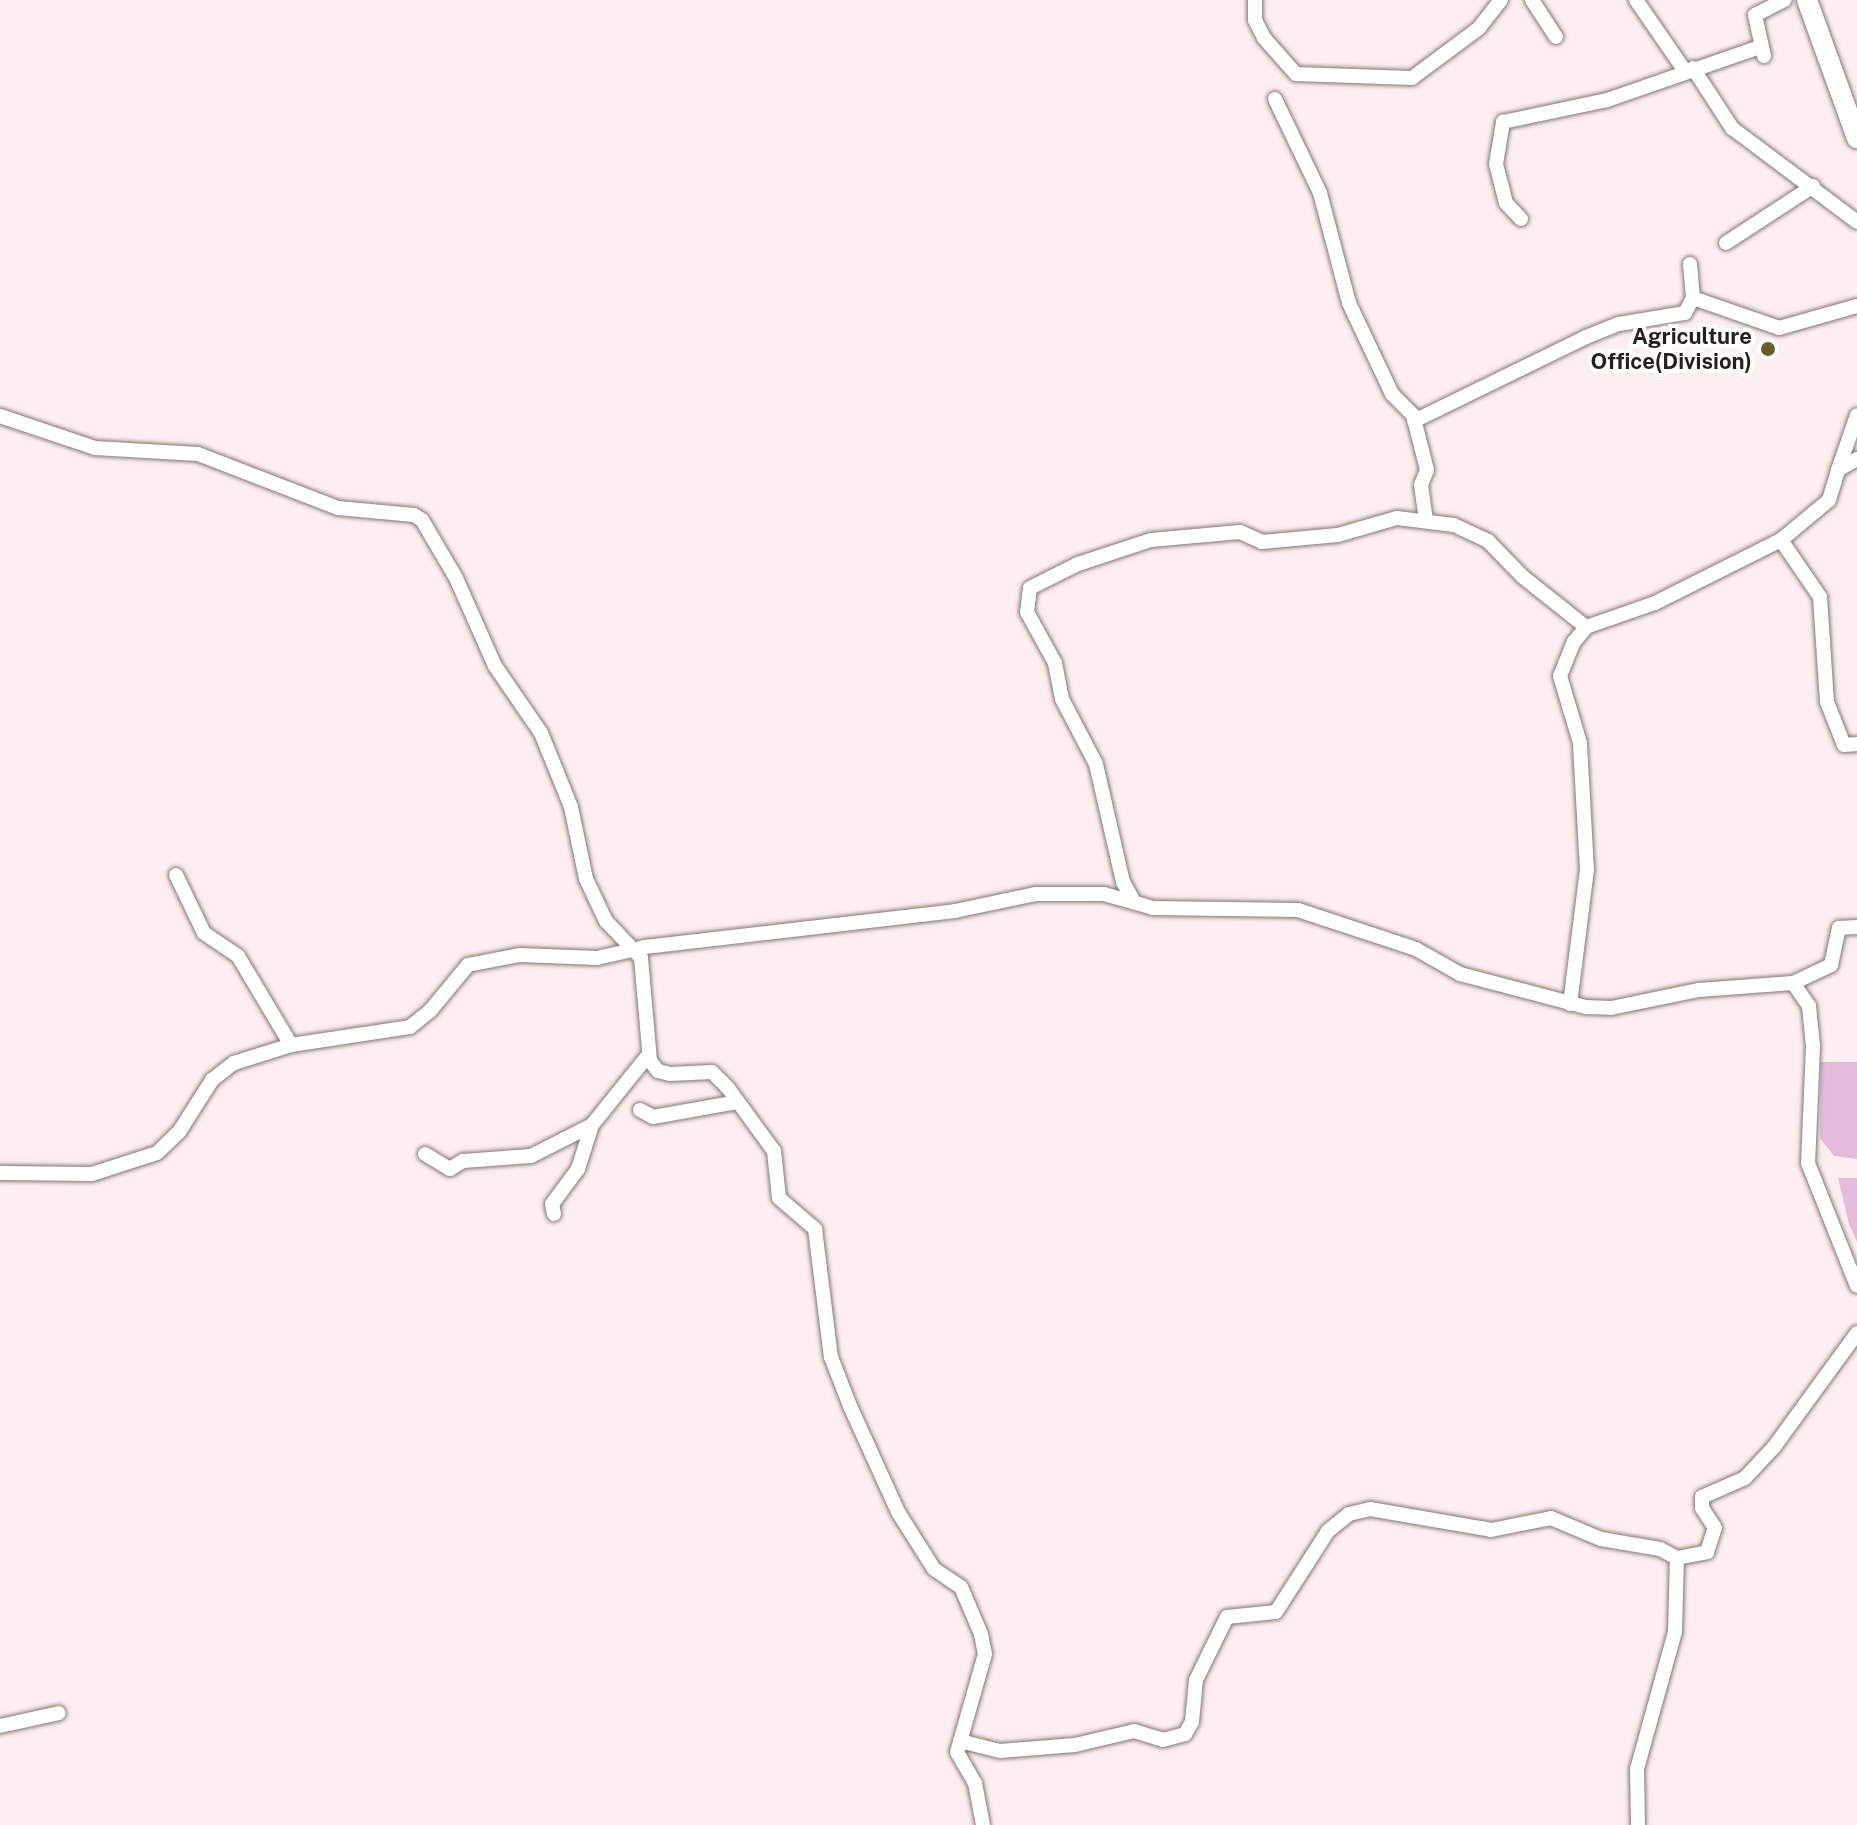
<!DOCTYPE html>
<html>
<head>
<meta charset="utf-8">
<style>
	body { margin:0 }
	#map { position:relative; width:1857px; height:1825px; overflow:hidden; background:#fdeeef; font-family:"Public Sans",sans-serif }
	div>[style] { position:absolute }
	[style*='--x'] { left:calc(var(--x)*1px); top:calc(var(--y)*1px); width:calc(var(--w)*1px); rotate:calc(var(--a)*1deg) }
	.water>* { inset:0; background:#e4bcdb }
	.roads { filter:drop-shadow(0 0 2px #837677) drop-shadow(0 0 2px #837677) }
	.minor>* { height:14px; margin:-7px; padding:0 7px; transform-origin:7px; border-radius:7px; background:#fff }
	.highway>* { height:20px; margin:-10px; padding:0 10px; transform-origin:10px; border-radius:10px; background:#fff }
	.dots>* { width:22px; height:22px; translate:-50% -50%; box-sizing:border-box; border:4px solid #fff; border-radius:50% }
	span { translate:-50% -50%; white-space:nowrap; text-align:center; line-height:1.15; -webkit-text-stroke:8px #fff; paint-order:stroke }
	.poi-label { font-size:22px; color:#231e1f; font-weight:700 }
	.right { translate:-100% -50%; text-align:right }
</style>
</head>
<body>
<div id="map">
	<div class="water">
		<div style="clip-path:polygon(1821px 1062px,1857px 1062px,1857px 1159px,1834px 1156px,1820px 1138px)"></div>
		<div style="clip-path:polygon(1838px 1178px,1857px 1178px,1857px 1242px,1849px 1224px)"></div>
	</div>
	<div class="roads">
		<div class="minor">
			<div style="--x:1255;--y:0;--w:20;--a:90"></div>
			<div style="--x:1255;--y:20;--w:20;--a:63"></div>
			<div style="--x:1264;--y:38;--w:48;--a:48.4"></div>
			<div style="--x:1296;--y:74;--w:116;--a:2"></div>
			<div style="--x:1412;--y:78;--w:84;--a:-36.7"></div>
			<div style="--x:1479;--y:28;--w:36;--a:-52"></div>
			<div style="--x:1532;--y:0;--w:44;--a:57"></div>
			<div style="--x:1636;--y:0;--w:86;--a:55.4"></div>
			<div style="--x:1764;--y:56;--w:42;--a:-102.4"></div>
			<div style="--x:1755;--y:15;--w:33;--a:-27"></div>
			<div style="--x:1693;--y:68;--w:72;--a:57"></div>
			<div style="--x:1732;--y:128;--w:156;--a:36.9"></div>
			<div style="--x:1275;--y:99;--w:104;--a:64.4"></div>
			<div style="--x:1320;--y:193;--w:114;--a:75.2"></div>
			<div style="--x:1349;--y:303;--w:101;--a:64.7"></div>
			<div style="--x:1392;--y:394;--w:30;--a:45"></div>
			<div style="--x:1413;--y:415;--w:57;--a:75.7"></div>
			<div style="--x:1427;--y:470;--w:16;--a:112"></div>
			<div style="--x:1421;--y:485;--w:36;--a:82"></div>
			<div style="--x:1521;--y:219;--w:22;--a:-133"></div>
			<div style="--x:1506;--y:203;--w:40;--a:-104.4"></div>
			<div style="--x:1496;--y:164;--w:43;--a:-80.5"></div>
			<div style="--x:1503;--y:122;--w:106;--a:-11.9"></div>
			<div style="--x:1607;--y:100;--w:162;--a:-19.1"></div>
			<div style="--x:1726;--y:243;--w:104;--a:-33.2"></div>
			<div style="--x:1690;--y:264;--w:34;--a:85"></div>
			<div style="--x:1693;--y:298;--w:91;--a:19.2"></div>
			<div style="--x:1779;--y:328;--w:81;--a:-15.8"></div>
			<div style="--x:0;--y:416;--w:100;--a:18.6"></div>
			<div style="--x:95;--y:448;--w:103;--a:3.3"></div>
			<div style="--x:198;--y:454;--w:150;--a:21.1"></div>
			<div style="--x:338;--y:508;--w:76;--a:5.3"></div>
			<div style="--x:414;--y:515;--w:9;--a:32"></div>
			<div style="--x:422;--y:520;--w:67;--a:59.6"></div>
			<div style="--x:456;--y:578;--w:96;--a:66.1"></div>
			<div style="--x:495;--y:666;--w:81;--a:55.5"></div>
			<div style="--x:541;--y:733;--w:80;--a:67.9"></div>
			<div style="--x:571;--y:807;--w:74;--a:78.2"></div>
			<div style="--x:586;--y:879;--w:47;--a:64.5"></div>
			<div style="--x:606;--y:921;--w:51;--a:46.6"></div>
			<div style="--x:641;--y:958;--w:103;--a:85"></div>
			<div style="--x:650;--y:1061;--w:13;--a:51"></div>
			<div style="--x:658;--y:1071;--w:12;--a:14"></div>
			<div style="--x:670;--y:1074;--w:42;--a:-2.7"></div>
			<div style="--x:712;--y:1072;--w:23;--a:45"></div>
			<div style="--x:728;--y:1088;--w:78;--a:53.9"></div>
			<div style="--x:774;--y:1151;--w:47;--a:83.9"></div>
			<div style="--x:779;--y:1198;--w:48;--a:40.7"></div>
			<div style="--x:815;--y:1229;--w:129;--a:82.9"></div>
			<div style="--x:831;--y:1357;--w:53;--a:68.8"></div>
			<div style="--x:850;--y:1406;--w:116;--a:65.6"></div>
			<div style="--x:898;--y:1512;--w:67;--a:57.7"></div>
			<div style="--x:934;--y:1569;--w:32;--a:34"></div>
			<div style="--x:961;--y:1587;--w:51;--a:66.9"></div>
			<div style="--x:981;--y:1634;--w:20;--a:79"></div>
			<div style="--x:985;--y:1654;--w:102;--a:105.9"></div>
			<div style="--x:957;--y:1752;--w:36;--a:60"></div>
			<div style="--x:975;--y:1783;--w:43;--a:79.2"></div>
			<div style="--x:1414;--y:421;--w:191;--a:-26"></div>
			<div style="--x:1586;--y:337;--w:35;--a:-22"></div>
			<div style="--x:1619;--y:324;--w:67;--a:-9.5"></div>
			<div style="--x:1685;--y:313;--w:17;--a:-62"></div>
			<div style="--x:1838;--y:470;--w:58;--a:-70.9"></div>
			<div style="--x:1781;--y:540;--w:69;--a:55.6"></div>
			<div style="--x:1820;--y:597;--w:105;--a:86.2"></div>
			<div style="--x:1827;--y:702;--w:46;--a:68.4"></div>
			<div style="--x:1844;--y:745;--w:13;--a:-4"></div>
			<div style="--x:176;--y:875;--w:64;--a:64.2"></div>
			<div style="--x:204;--y:933;--w:41;--a:34.1"></div>
			<div style="--x:238;--y:956;--w:104;--a:59.2"></div>
			<div style="--x:1133;--y:900;--w:21;--a:-119"></div>
			<div style="--x:1123;--y:882;--w:121;--a:-102.9"></div>
			<div style="--x:1096;--y:764;--w:73;--a:-117.6"></div>
			<div style="--x:1062;--y:699;--w:37;--a:-101"></div>
			<div style="--x:1055;--y:663;--w:58;--a:-118.8"></div>
			<div style="--x:1027;--y:612;--w:24;--a:-83"></div>
			<div style="--x:1030;--y:588;--w:54;--a:-26.6"></div>
			<div style="--x:1078;--y:564;--w:77;--a:-18.2"></div>
			<div style="--x:1151;--y:540;--w:89;--a:-5.1"></div>
			<div style="--x:1240;--y:532;--w:24;--a:24"></div>
			<div style="--x:1262;--y:542;--w:76;--a:-5.3"></div>
			<div style="--x:1338;--y:535;--w:61;--a:-16.1"></div>
			<div style="--x:1397;--y:518;--w:57;--a:7"></div>
			<div style="--x:1454;--y:525;--w:38;--a:25"></div>
			<div style="--x:1488;--y:541;--w:50;--a:45.8"></div>
			<div style="--x:1523;--y:577;--w:80;--a:38.4"></div>
			<div style="--x:1793;--y:983;--w:42;--a:-25.3"></div>
			<div style="--x:1831;--y:965;--w:38;--a:-78"></div>
			<div style="--x:1839;--y:928;--w:18;--a:-3"></div>
			<div style="--x:1570;--y:1004;--w:135;--a:-82.8"></div>
			<div style="--x:1587;--y:870;--w:127;--a:-93.2"></div>
			<div style="--x:1580;--y:743;--w:70;--a:-106.6"></div>
			<div style="--x:1560;--y:676;--w:37;--a:-68"></div>
			<div style="--x:1574;--y:642;--w:19;--a:-51"></div>
			<div style="--x:1586;--y:627;--w:73;--a:-19.2"></div>
			<div style="--x:1655;--y:603;--w:141;--a:-26.6"></div>
			<div style="--x:1781;--y:540;--w:62;--a:-39.8"></div>
			<div style="--x:1829;--y:500;--w:31;--a:-73"></div>
			<div style="--x:1838;--y:470;--w:22;--a:-30"></div>
			<div style="--x:640;--y:1110;--w:15;--a:28"></div>
			<div style="--x:653;--y:1117;--w:85;--a:-10.1"></div>
			<div style="--x:425;--y:1154;--w:29;--a:31"></div>
			<div style="--x:450;--y:1169;--w:15;--a:-32"></div>
			<div style="--x:463;--y:1161;--w:68;--a:-4.2"></div>
			<div style="--x:531;--y:1156;--w:68;--a:-26.9"></div>
			<div style="--x:592;--y:1125;--w:91;--a:-51.2"></div>
			<div style="--x:0;--y:1173;--w:92;--a:0.6"></div>
			<div style="--x:92;--y:1174;--w:68;--a:-17.9"></div>
			<div style="--x:157;--y:1153;--w:30;--a:-44"></div>
			<div style="--x:179;--y:1132;--w:62;--a:-57.6"></div>
			<div style="--x:212;--y:1080;--w:28;--a:-38"></div>
			<div style="--x:234;--y:1063;--w:60;--a:-17.5"></div>
			<div style="--x:291;--y:1045;--w:120;--a:-8.6"></div>
			<div style="--x:410;--y:1027;--w:26;--a:-39"></div>
			<div style="--x:430;--y:1011;--w:60;--a:-50.4"></div>
			<div style="--x:468;--y:965;--w:53;--a:-10.9"></div>
			<div style="--x:520;--y:955;--w:77;--a:2.2"></div>
			<div style="--x:597;--y:958;--w:49;--a:-12.9"></div>
			<div style="--x:645;--y:947;--w:312;--a:-6.6"></div>
			<div style="--x:955;--y:911;--w:83;--a:-11.9"></div>
			<div style="--x:1036;--y:894;--w:68;--a:0"></div>
			<div style="--x:1104;--y:894;--w:51;--a:15.9"></div>
			<div style="--x:1153;--y:908;--w:145;--a:0.8"></div>
			<div style="--x:1298;--y:910;--w:124;--a:18.3"></div>
			<div style="--x:1416;--y:949;--w:51;--a:29.6"></div>
			<div style="--x:1460;--y:974;--w:130;--a:14.7"></div>
			<div style="--x:1586;--y:1007;--w:25;--a:2"></div>
			<div style="--x:1611;--y:1008;--w:90;--a:-11.6"></div>
			<div style="--x:1699;--y:990;--w:94;--a:-4.3"></div>
			<div style="--x:1793;--y:983;--w:28;--a:55"></div>
			<div style="--x:1809;--y:1006;--w:40;--a:84.3"></div>
			<div style="--x:1813;--y:1046;--w:117;--a:92.4"></div>
			<div style="--x:1808;--y:1163;--w:132;--a:68.3"></div>
			<div style="--x:554;--y:1214;--w:10;--a:-101"></div>
			<div style="--x:552;--y:1204;--w:44;--a:-53.4"></div>
			<div style="--x:578;--y:1169;--w:46;--a:-72.3"></div>
			<div style="--x:0;--y:1726;--w:60;--a:-12.4"></div>
			<div style="--x:960;--y:1741;--w:41;--a:14"></div>
			<div style="--x:1000;--y:1751;--w:75;--a:-4.6"></div>
			<div style="--x:1075;--y:1745;--w:61;--a:-13.3"></div>
			<div style="--x:1134;--y:1731;--w:30;--a:17"></div>
			<div style="--x:1163;--y:1740;--w:23;--a:-15"></div>
			<div style="--x:1185;--y:1734;--w:14;--a:-60"></div>
			<div style="--x:1192;--y:1722;--w:42;--a:-84.6"></div>
			<div style="--x:1196;--y:1680;--w:70;--a:-63.8"></div>
			<div style="--x:1227;--y:1617;--w:49;--a:-5.8"></div>
			<div style="--x:1276;--y:1612;--w:96;--a:-57.3"></div>
			<div style="--x:1328;--y:1531;--w:27;--a:-39"></div>
			<div style="--x:1349;--y:1514;--w:22;--a:-13"></div>
			<div style="--x:1370;--y:1509;--w:123;--a:9.8"></div>
			<div style="--x:1491;--y:1530;--w:61;--a:-11.3"></div>
			<div style="--x:1551;--y:1518;--w:54;--a:22.8"></div>
			<div style="--x:1601;--y:1539;--w:60;--a:9.6"></div>
			<div style="--x:1660;--y:1549;--w:19;--a:28"></div>
			<div style="--x:1638;--y:1825;--w:56;--a:-91"></div>
			<div style="--x:1637;--y:1769;--w:142;--a:-74.5"></div>
			<div style="--x:1675;--y:1632;--w:74;--a:-88.5"></div>
			<div style="--x:1677;--y:1558;--w:31;--a:-11"></div>
			<div style="--x:1707;--y:1552;--w:25;--a:-72"></div>
			<div style="--x:1715;--y:1528;--w:24;--a:-123"></div>
			<div style="--x:1702;--y:1508;--w:11;--a:-90"></div>
			<div style="--x:1702;--y:1497;--w:47;--a:-23.8"></div>
			<div style="--x:1745;--y:1478;--w:42;--a:-46.9"></div>
			<div style="--x:1774;--y:1447;--w:141;--a:-53.9"></div>
		</div>
		<div class="highway">
			<div style="--x:1807;--y:0;--w:147;--a:70.1"></div>
		</div>
	</div>
	<div class="dots">
		<div style="left:1768px;top:349px;background:#645f2c"></div>
	</div>
	<div class="poi-label">
		<span class="right" style="left:1752px;top:349px">Agriculture<br>Office(Division)</span>
	</div>
</div>
</body>
</html>
